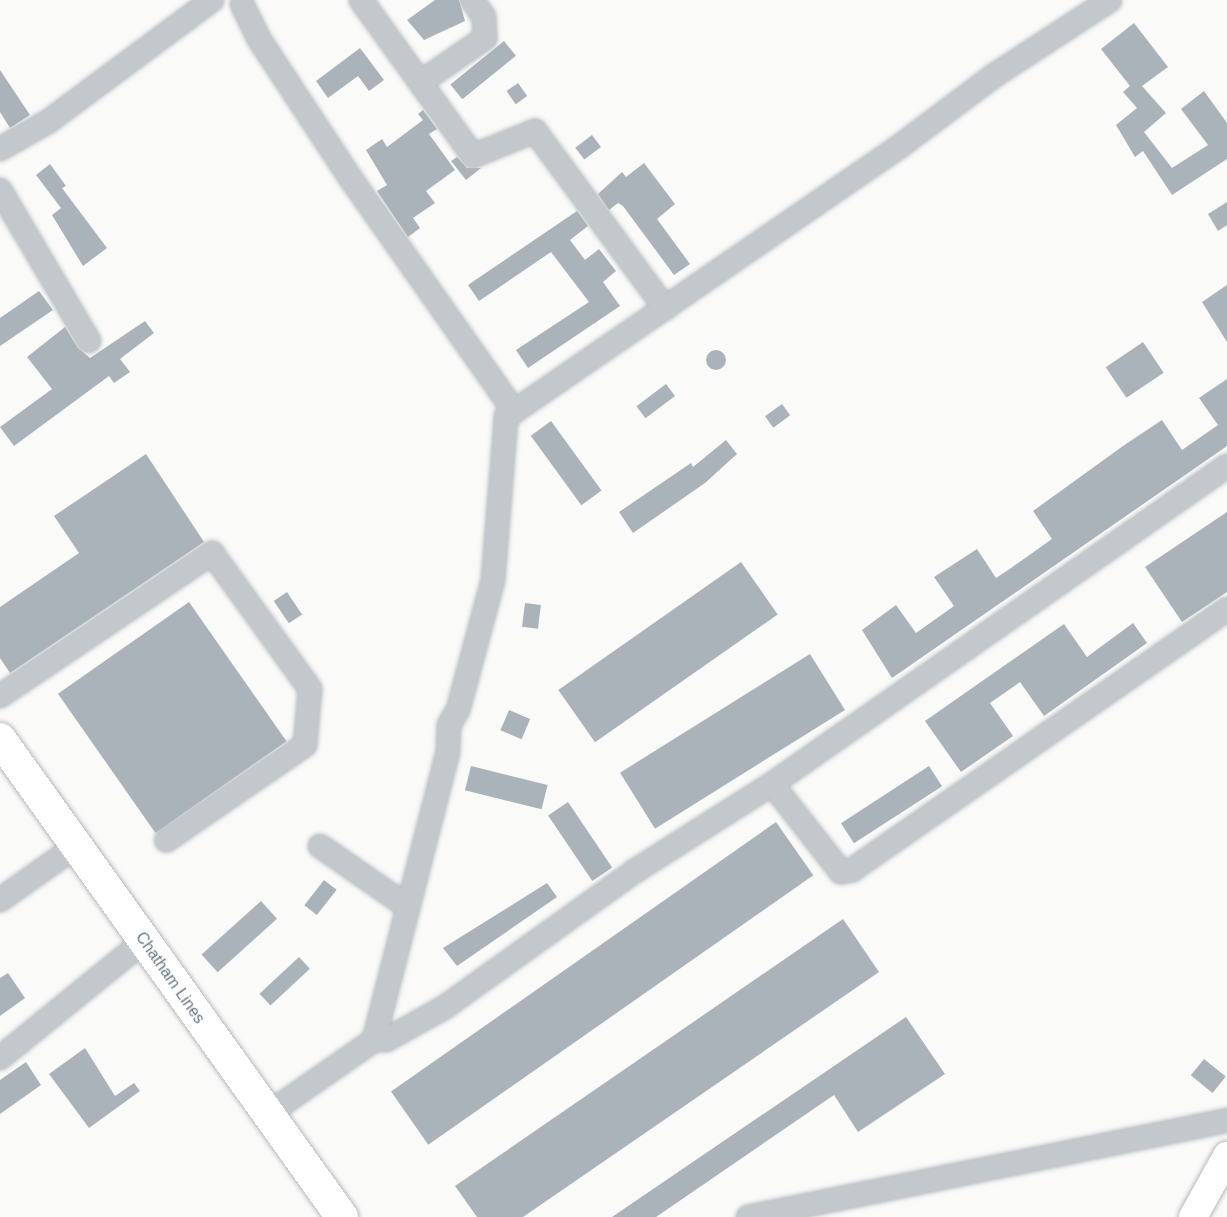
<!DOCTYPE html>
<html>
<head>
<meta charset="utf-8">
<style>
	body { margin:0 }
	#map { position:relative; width:1227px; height:1217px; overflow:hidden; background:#fafaf8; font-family:Helvetica,sans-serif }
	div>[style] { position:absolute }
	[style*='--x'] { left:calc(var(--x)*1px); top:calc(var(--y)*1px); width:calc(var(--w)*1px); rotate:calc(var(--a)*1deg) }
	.building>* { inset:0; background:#aab3b9; transform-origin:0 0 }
	.round { border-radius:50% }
	.roads { filter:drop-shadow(0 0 2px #b5babe) drop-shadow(0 0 2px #b5babe) }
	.minor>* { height:22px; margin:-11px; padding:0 11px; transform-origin:11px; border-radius:11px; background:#c3c8cc }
	.major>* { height:28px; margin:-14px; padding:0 14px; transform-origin:14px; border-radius:14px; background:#fff }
	.highway>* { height:32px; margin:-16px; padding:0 16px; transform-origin:16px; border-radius:16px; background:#fff }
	span { translate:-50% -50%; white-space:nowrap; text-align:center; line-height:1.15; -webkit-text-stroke:6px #fff; paint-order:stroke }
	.street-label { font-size:16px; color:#657683 }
</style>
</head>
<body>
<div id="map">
	<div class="building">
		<div style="clip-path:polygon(435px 0,459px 0,465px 21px,424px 40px,407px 20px)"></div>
		<div style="clip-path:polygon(1134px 23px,1168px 67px,1142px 86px,1166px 113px,1144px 132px,1172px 168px,1208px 145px,1181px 109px,1204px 91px,1227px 123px,1227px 159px,1172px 195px,1143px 151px,1135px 157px,1116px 125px,1137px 108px,1123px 92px,1130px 86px,1101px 49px)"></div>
		<div style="left:504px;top:41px;width:19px;height:69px;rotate:51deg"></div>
		<div style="clip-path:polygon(360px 48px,384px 80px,369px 91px,358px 76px,328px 98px,316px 81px)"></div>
		<div style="clip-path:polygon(0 70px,30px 115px,10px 128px,0 112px)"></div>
		<div style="left:518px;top:83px;width:16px;height:14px;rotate:55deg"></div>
		<div style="clip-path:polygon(423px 110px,437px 129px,429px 134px,455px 170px,426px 191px,435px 203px,413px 218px,420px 228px,408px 237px,377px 191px,387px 185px,366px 150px,382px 139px,387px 147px,423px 120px,418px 114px)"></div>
		<div style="left:592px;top:135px;width:15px;height:21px;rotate:53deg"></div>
		<div style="clip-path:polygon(457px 157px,467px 168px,481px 168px,466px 180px,451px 161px)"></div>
		<div style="clip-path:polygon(644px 163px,675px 204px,657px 219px,690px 264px,674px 275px,623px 206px,618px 203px,609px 210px,598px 194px,622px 172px,626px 177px)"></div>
		<div style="clip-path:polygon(50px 164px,66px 186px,62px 188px,107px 248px,83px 266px,52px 215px,61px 208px,36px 175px)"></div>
		<div style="clip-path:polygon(1227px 202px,1227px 225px,1218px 231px,1208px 214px)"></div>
		<div style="clip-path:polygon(577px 211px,588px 226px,570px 240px,585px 260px,599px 249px,616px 271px,603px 282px,620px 306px,528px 368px,516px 350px,589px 302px,551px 252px,479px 301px,468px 285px)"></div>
		<div style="clip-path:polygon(1227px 285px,1227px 342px,1202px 302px)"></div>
		<div style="clip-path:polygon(39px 291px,53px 310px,0 346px,0 318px)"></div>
		<div style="clip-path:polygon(145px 321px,154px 333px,120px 359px,130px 372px,114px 383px,109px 376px,14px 446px,0 427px,52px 389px,27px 357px,65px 327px,78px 348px,90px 358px)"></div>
		<div style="left:1143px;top:342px;width:37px;height:45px;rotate:56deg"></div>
		<div class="round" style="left:706px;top:350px;width:20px;height:20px"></div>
		<div style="clip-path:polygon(1227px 379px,1227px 446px,892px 678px,862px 630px,896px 605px,916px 633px,954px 606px,934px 577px,977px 549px,996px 578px,1011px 568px,1052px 539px,1033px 511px,1123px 446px,1162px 420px,1182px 450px,1218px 425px,1199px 398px)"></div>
		<div style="left:666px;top:384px;width:15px;height:37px;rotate:53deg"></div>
		<div style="left:782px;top:404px;width:14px;height:21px;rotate:54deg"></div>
		<div style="left:551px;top:421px;width:86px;height:25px;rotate:54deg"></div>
		<div style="clip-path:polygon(726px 440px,737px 454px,705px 483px,633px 533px,619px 512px,691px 463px,693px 467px)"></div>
		<div style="clip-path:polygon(146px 454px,204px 542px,10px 673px,0 658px,0 607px,79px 553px,54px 516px)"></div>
		<div style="clip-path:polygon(1227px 512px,1227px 592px,1182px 622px,1145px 567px)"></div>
		<div style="left:741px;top:562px;width:64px;height:223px;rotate:55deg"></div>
		<div style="left:287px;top:592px;width:27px;height:16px;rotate:56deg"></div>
		<div style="left:189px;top:602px;width:170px;height:160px;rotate:55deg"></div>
		<div style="left:525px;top:603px;width:16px;height:24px;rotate:7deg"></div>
		<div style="clip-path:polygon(1133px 623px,1147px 643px,1044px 716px,1020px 682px,990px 703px,1013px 736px,961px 772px,925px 721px,1064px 624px,1087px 657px)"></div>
		<div style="left:810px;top:654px;width:66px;height:224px;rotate:58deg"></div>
		<div style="left:509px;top:710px;width:23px;height:22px;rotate:23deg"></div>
		<div style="left:471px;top:766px;width:79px;height:25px;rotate:14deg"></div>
		<div style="left:929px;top:766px;width:24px;height:105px;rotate:57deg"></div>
		<div style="left:568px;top:802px;width:79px;height:24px;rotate:56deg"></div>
		<div style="left:776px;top:822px;width:65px;height:470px;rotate:55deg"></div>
		<div style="left:324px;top:880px;width:16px;height:32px;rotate:38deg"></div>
		<div style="clip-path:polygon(547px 883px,557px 897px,457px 966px,443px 948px)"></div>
		<div style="left:261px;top:901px;width:24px;height:80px;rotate:48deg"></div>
		<div style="clip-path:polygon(843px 919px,879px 972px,523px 1217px,477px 1217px,455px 1186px)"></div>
		<div style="left:299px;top:957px;width:16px;height:54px;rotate:47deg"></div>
		<div style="clip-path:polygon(8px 973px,25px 998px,0 1016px,0 978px)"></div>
		<div style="clip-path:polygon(906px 1017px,945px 1074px,858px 1132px,834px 1095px,656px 1217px,612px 1217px)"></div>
		<div style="clip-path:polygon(85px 1048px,115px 1096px,134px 1083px,140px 1091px,89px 1128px,49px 1074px)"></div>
		<div style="left:1204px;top:1059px;width:28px;height:21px;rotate:39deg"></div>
		<div style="clip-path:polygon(26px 1062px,41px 1085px,0 1114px,0 1080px)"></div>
	</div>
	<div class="roads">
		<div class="minor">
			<div style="--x:361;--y:0;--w:192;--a:54.3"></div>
			<div style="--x:473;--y:156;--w:67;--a:-22"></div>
			<div style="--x:535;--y:131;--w:220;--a:53.7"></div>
			<div style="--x:242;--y:4;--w:39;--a:64"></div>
			<div style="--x:259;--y:39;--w:168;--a:56.7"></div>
			<div style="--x:351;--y:179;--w:284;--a:54.9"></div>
			<div style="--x:421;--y:82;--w:78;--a:-34.5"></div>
			<div style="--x:485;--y:38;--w:21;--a:-93"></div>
			<div style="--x:484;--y:17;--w:21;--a:-125"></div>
			<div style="--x:0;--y:149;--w:56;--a:-29.7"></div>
			<div style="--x:49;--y:121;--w:203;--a:-36.6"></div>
			<div style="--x:0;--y:190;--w:175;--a:59.5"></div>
			<div style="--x:0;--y:696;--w:256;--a:-34"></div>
			<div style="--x:212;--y:553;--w:168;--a:54.2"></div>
			<div style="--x:310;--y:689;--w:56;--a:95.1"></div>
			<div style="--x:305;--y:745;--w:168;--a:145.5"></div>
			<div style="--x:772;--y:784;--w:112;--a:51.9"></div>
			<div style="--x:841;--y:872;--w:11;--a:-10"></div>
			<div style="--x:852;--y:870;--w:457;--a:-34.8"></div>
			<div style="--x:320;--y:846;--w:107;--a:34.7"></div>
			<div style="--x:0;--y:900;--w:80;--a:-35.3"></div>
			<div style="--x:374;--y:1040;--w:297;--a:-75.6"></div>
			<div style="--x:448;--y:752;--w:27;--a:-88"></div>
			<div style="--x:449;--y:725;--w:17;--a:-59"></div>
			<div style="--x:458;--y:710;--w:135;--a:-74.9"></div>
			<div style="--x:493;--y:580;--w:164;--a:-85.4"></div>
			<div style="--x:506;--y:417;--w:478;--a:-34.5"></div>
			<div style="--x:900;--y:146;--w:119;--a:-36.8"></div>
			<div style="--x:995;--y:75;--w:137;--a:-33.1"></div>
			<div style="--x:0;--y:1058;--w:171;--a:-39.1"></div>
			<div style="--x:268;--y:1114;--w:129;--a:-34.9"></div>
			<div style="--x:374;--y:1040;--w:12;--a:0"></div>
			<div style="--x:386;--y:1040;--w:68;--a:-29.2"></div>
			<div style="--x:445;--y:1007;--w:234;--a:-35.6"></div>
			<div style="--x:635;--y:871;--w:162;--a:-32.4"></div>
			<div style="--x:772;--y:784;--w:555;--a:-34.95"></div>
			<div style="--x:748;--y:1217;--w:489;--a:-11.4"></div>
		</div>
		<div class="major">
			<div style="--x:1193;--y:1217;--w:70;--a:-60.9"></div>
		</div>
		<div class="highway">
			<div style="--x:0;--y:739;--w:588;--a:54.42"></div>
		</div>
	</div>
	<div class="street-label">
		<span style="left:170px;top:978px;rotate:55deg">Chatham Lines</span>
	</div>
</div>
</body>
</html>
